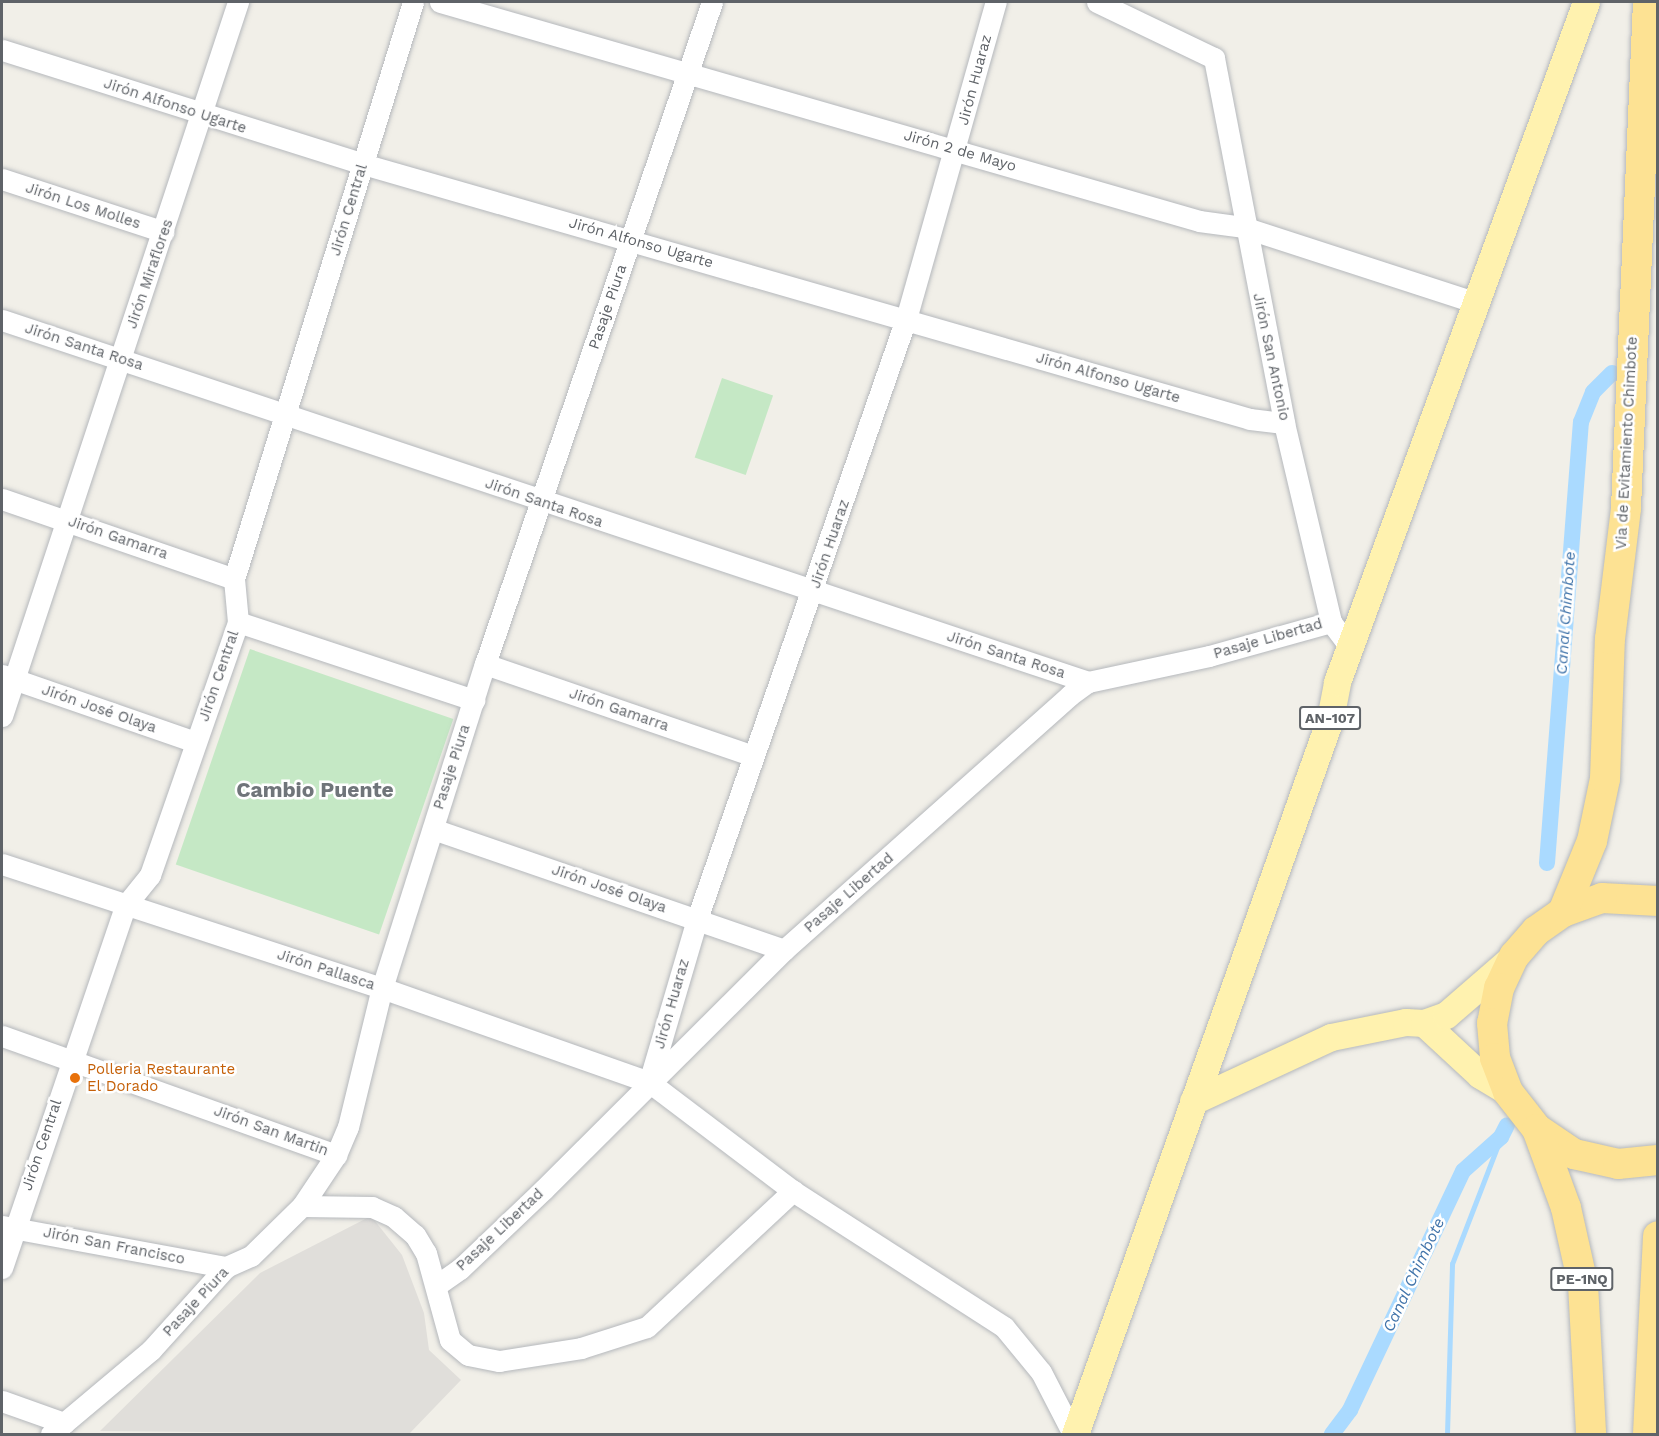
<!DOCTYPE html>
<html>
<head>
<meta charset="utf-8">
<style>
	body { margin:0 }
	#map { position:relative; width:1659px; height:1436px; overflow:hidden; background:#f1efe8; font-family:"Work Sans",sans-serif }
	div>[style] { position:absolute }
	[style*='--x'] { left:calc(var(--x)*1px); top:calc(var(--y)*1px); width:calc(var(--w)*1px); rotate:calc(var(--a)*1deg) }
	.industrial>* { inset:0; background:#e0deda }
	.green>* { inset:0; background:#c5e8c5; transform-origin:0 0 }
	.stream>* { height:4.5px; margin:-2.25px; padding:0 2.25px; transform-origin:2.25px; border-radius:2.25px; background:#aadaff }
	.canal>* { height:16px; margin:-8px; padding:0 8px; transform-origin:8px; border-radius:8px; background:#aadaff }
	.roads { filter:drop-shadow(0 0 2px #b5b8bc) drop-shadow(0 0 2px #b5b8bc) }
	.minor>* { height:21px; margin:-10.5px; padding:0 10.5px; transform-origin:10.5px; border-radius:10.5px; background:#fff }
	.major>* { height:27px; margin:-13.5px; padding:0 13.5px; transform-origin:13.5px; border-radius:13.5px; background:#fff2af }
	.highway>* { height:30px; margin:-15px; padding:0 15px; transform-origin:15px; border-radius:15px; background:#fde293 }
	.dots>* { width:16px; height:16px; translate:-50% -50%; box-sizing:border-box; border:3px solid #fff; border-radius:50% }
	span { translate:-50% -50%; white-space:nowrap; text-align:center; line-height:1.15; -webkit-text-stroke:5px #fff; paint-order:stroke }
	.shield-label span { padding:2px 4px; background:#fff; border:2px solid; border-radius:4px; -webkit-text-stroke-width:0 }
	.shield-label { font-size:14px; color:#5f6368; font-weight:700 }
	.street-label { font-size:15px; color:#5f6368 }
	.food-label { font-size:15px; color:#c56008 }
	.left { translate:0 -50%; text-align:left }
	.water-label { font-size:16px; color:#4174aa; font-style:italic }
	.district-label { font-size:21px; color:#70757a; font-weight:700 }
	.frame { position:absolute; inset:0; border:3px solid #5f6368; pointer-events:none }
</style>
</head>
<body>
<div id="map">
	<div class="industrial">
		<div style="clip-path:polygon(371px 1216px,402px 1255px,424px 1313px,429px 1350px,461px 1380px,409px 1434px,100px 1431px,260px 1273px)"></div>
	</div>
	<div class="green">
		<div style="left:722px;top:378px;width:54px;height:84px;rotate:19deg"></div>
		<div style="left:250px;top:649px;width:215px;height:228px;rotate:19deg"></div>
	</div>
	<div class="stream">
		<div style="--x:1447;--y:1434;--w:170;--a:-88.3"></div>
		<div style="--x:1452;--y:1264;--w:136;--a:-68.9"></div>
	</div>
	<div class="canal">
		<div style="--x:1547;--y:863;--w:442;--a:-85.6"></div>
		<div style="--x:1581;--y:422;--w:32;--a:-68"></div>
		<div style="--x:1593;--y:392;--w:27;--a:-45"></div>
		<div style="--x:1332;--y:1434;--w:30;--a:-53"></div>
		<div style="--x:1350;--y:1410;--w:264;--a:-64.7"></div>
		<div style="--x:1463;--y:1171;--w:51;--a:-41.8"></div>
		<div style="--x:1501;--y:1137;--w:13;--a:-63"></div>
	</div>
	<div class="roads">
		<div class="minor">
			<div style="--x:440;--y:2;--w:790;--a:16.09"></div>
			<div style="--x:1199;--y:221;--w:44;--a:7.8"></div>
			<div style="--x:1243;--y:227;--w:246;--a:18"></div>
			<div style="--x:1097;--y:2;--w:130;--a:25.6"></div>
			<div style="--x:1214;--y:58;--w:372;--a:79.1"></div>
			<div style="--x:1284;--y:423;--w:204;--a:76.7"></div>
			<div style="--x:1331;--y:622;--w:31;--a:53"></div>
			<div style="--x:2;--y:50;--w:379;--a:17.5"></div>
			<div style="--x:363;--y:164;--w:923;--a:16.04"></div>
			<div style="--x:1250;--y:419;--w:34;--a:7"></div>
			<div style="--x:2;--y:179;--w:170;--a:18.1"></div>
			<div style="--x:2;--y:320;--w:1145;--a:18.43"></div>
			<div style="--x:2;--y:499;--w:245;--a:19"></div>
			<div style="--x:238;--y:622;--w:249;--a:18.3"></div>
			<div style="--x:485;--y:664;--w:283;--a:18.9"></div>
			<div style="--x:2;--y:675;--w:205;--a:19.1"></div>
			<div style="--x:2;--y:716;--w:752;--a:-71.71"></div>
			<div style="--x:433;--y:829;--w:371;--a:19"></div>
			<div style="--x:2;--y:864;--w:400;--a:18.1"></div>
			<div style="--x:382;--y:988;--w:283;--a:19.4"></div>
			<div style="--x:649;--y:1082;--w:181;--a:37.1"></div>
			<div style="--x:793;--y:1191;--w:251;--a:32.8"></div>
			<div style="--x:1004;--y:1327;--w:58;--a:50.6"></div>
			<div style="--x:1041;--y:1372;--w:70;--a:62.7"></div>
			<div style="--x:2;--y:1036;--w:355;--a:19.6"></div>
			<div style="--x:650;--y:1079;--w:167;--a:-73.6"></div>
			<div style="--x:697;--y:919;--w:635;--a:-70.8"></div>
			<div style="--x:906;--y:319;--w:330;--a:-74.2"></div>
			<div style="--x:302;--y:1206;--w:70;--a:0.8"></div>
			<div style="--x:372;--y:1207;--w:24;--a:24"></div>
			<div style="--x:394;--y:1217;--w:28;--a:41"></div>
			<div style="--x:415;--y:1235;--w:21;--a:59"></div>
			<div style="--x:426;--y:1253;--w:90;--a:74.6"></div>
			<div style="--x:450;--y:1340;--w:23;--a:40"></div>
			<div style="--x:468;--y:1355;--w:32;--a:11"></div>
			<div style="--x:499;--y:1361;--w:83;--a:-9"></div>
			<div style="--x:581;--y:1348;--w:69;--a:-17.7"></div>
			<div style="--x:647;--y:1327;--w:200;--a:-43"></div>
			<div style="--x:2;--y:1226;--w:228;--a:10.4"></div>
			<div style="--x:2;--y:1268;--w:382;--a:-71.2"></div>
			<div style="--x:125;--y:906;--w:40;--a:-51"></div>
			<div style="--x:150;--y:875;--w:268;--a:-70.8"></div>
			<div style="--x:238;--y:622;--w:43;--a:-95.3"></div>
			<div style="--x:234;--y:579;--w:604;--a:-72.76"></div>
			<div style="--x:437;--y:1285;--w:28;--a:-35"></div>
			<div style="--x:460;--y:1269;--w:116;--a:-43.6"></div>
			<div style="--x:544;--y:1189;--w:339;--a:-44.9"></div>
			<div style="--x:784;--y:950;--w:383;--a:-41.7"></div>
			<div style="--x:1070;--y:695;--w:22;--a:-36"></div>
			<div style="--x:1088;--y:682;--w:124;--a:-12.1"></div>
			<div style="--x:1209;--y:656;--w:127;--a:-15.6"></div>
			<div style="--x:2;--y:1401;--w:66;--a:19.5"></div>
			<div style="--x:51;--y:1434;--w:131;--a:-40"></div>
			<div style="--x:151;--y:1350;--w:112;--a:-47.9"></div>
			<div style="--x:226;--y:1267;--w:27;--a:-24"></div>
			<div style="--x:251;--y:1256;--w:71;--a:-44.4"></div>
			<div style="--x:302;--y:1206;--w:61;--a:-56.3"></div>
			<div style="--x:336;--y:1155;--w:30;--a:-67"></div>
			<div style="--x:348;--y:1127;--w:143;--a:-76.3"></div>
			<div style="--x:382;--y:988;--w:340;--a:-72.4"></div>
			<div style="--x:485;--y:664;--w:700;--a:-71.07"></div>
		</div>
		<div class="major">
			<div style="--x:1424;--y:1023;--w:76;--a:42.9"></div>
			<div style="--x:1480;--y:1075;--w:33;--a:31"></div>
			<div style="--x:1193;--y:1101;--w:152;--a:-24.9"></div>
			<div style="--x:1331;--y:1037;--w:76;--a:-11.3"></div>
			<div style="--x:1406;--y:1022;--w:18;--a:3"></div>
			<div style="--x:1424;--y:1023;--w:23;--a:-20"></div>
			<div style="--x:1446;--y:1015;--w:90;--a:-40.9"></div>
			<div style="--x:1075;--y:1434;--w:759;--a:-70.37"></div>
			<div style="--x:1330;--y:719;--w:38;--a:-79"></div>
			<div style="--x:1337;--y:682;--w:724;--a:-69.89"></div>
		</div>
		<div class="highway">
			<div style="--x:1658;--y:901;--w:56;--a:-176.9"></div>
			<div style="--x:1602;--y:898;--w:41;--a:160.3"></div>
			<div style="--x:1563;--y:912;--w:33;--a:145"></div>
			<div style="--x:1536;--y:931;--w:33;--a:131"></div>
			<div style="--x:1514;--y:956;--w:35;--a:115"></div>
			<div style="--x:1499;--y:988;--w:36;--a:101"></div>
			<div style="--x:1492;--y:1023;--w:35;--a:85"></div>
			<div style="--x:1495;--y:1058;--w:36;--a:69"></div>
			<div style="--x:1508;--y:1092;--w:47;--a:51.9"></div>
			<div style="--x:1537;--y:1129;--w:45;--a:34"></div>
			<div style="--x:1574;--y:1154;--w:45;--a:12.8"></div>
			<div style="--x:1618;--y:1164;--w:40;--a:-5.7"></div>
			<div style="--x:1563;--y:912;--w:77;--a:-67.8"></div>
			<div style="--x:1592;--y:841;--w:63;--a:-78.2"></div>
			<div style="--x:1605;--y:779;--w:140;--a:-88"></div>
			<div style="--x:1610;--y:639;--w:132;--a:-83"></div>
			<div style="--x:1626;--y:508;--w:506;--a:-87.51"></div>
			<div style="--x:1537;--y:1129;--w:84;--a:69.8"></div>
			<div style="--x:1566;--y:1208;--w:78;--a:77.4"></div>
			<div style="--x:1583;--y:1284;--w:150;--a:86.9"></div>
			<div style="--x:1648;--y:1434;--w:198;--a:-87.1"></div>
		</div>
	</div>
	<div class="dots">
		<div style="left:75px;top:1078px;background:#e8710a"></div>
	</div>
	<div class="shield-label">
		<span style="left:1330px;top:718px">AN-107</span>
		<span style="left:1582px;top:1279px">PE-1NQ</span>
	</div>
	<div class="street-label">
		<span style="left:975px;top:80px;rotate:-75deg">Jirón Huaraz</span>
		<span style="left:175px;top:106px;rotate:18deg">Jirón Alfonso Ugarte</span>
		<span style="left:960px;top:151px;rotate:16deg">Jirón 2 de Mayo</span>
		<span style="left:83px;top:206px;rotate:18deg">Jirón Los Molles</span>
		<span style="left:349px;top:210px;rotate:-73deg">Jirón Central</span>
		<span style="left:641px;top:243px;rotate:16deg">Jirón Alfonso Ugarte</span>
		<span style="left:150px;top:274px;rotate:-71deg">Jirón Miraflores</span>
		<span style="left:608px;top:307px;rotate:-71deg">Pasaje Piura</span>
		<span style="left:84px;top:347px;rotate:18deg">Jirón Santa Rosa</span>
		<span style="left:1271px;top:357px;rotate:78deg">Jirón San Antonio</span>
		<span style="left:1108px;top:378px;rotate:16deg">Jirón Alfonso Ugarte</span>
		<span style="left:1627px;top:443px;rotate:-87deg">Via de Evitamiento Chimbote</span>
		<span style="left:544px;top:503px;rotate:19deg">Jirón Santa Rosa</span>
		<span style="left:118px;top:538px;rotate:19deg">Jirón Gamarra</span>
		<span style="left:830px;top:544px;rotate:-71deg">Jirón Huaraz</span>
		<span style="left:1268px;top:639px;rotate:-16deg">Pasaje Libertad</span>
		<span style="left:1006px;top:655px;rotate:18deg">Jirón Santa Rosa</span>
		<span style="left:219px;top:676px;rotate:-71deg">Jirón Central</span>
		<span style="left:99px;top:709px;rotate:19deg">Jirón José Olaya</span>
		<span style="left:619px;top:710px;rotate:19deg">Jirón Gamarra</span>
		<span style="left:452px;top:767px;rotate:-72deg">Pasaje Piura</span>
		<span style="left:609px;top:889px;rotate:19deg">Jirón José Olaya</span>
		<span style="left:849px;top:893px;rotate:-41deg">Pasaje Libertad</span>
		<span style="left:326px;top:970px;rotate:18deg">Jirón Pallasca</span>
		<span style="left:672px;top:1004px;rotate:-74deg">Jirón Huaraz</span>
		<span style="left:271px;top:1131px;rotate:20deg">Jirón San Martin</span>
		<span style="left:42px;top:1145px;rotate:-71deg">Jirón Central</span>
		<span style="left:500px;top:1230px;rotate:-43deg">Pasaje Libertad</span>
		<span style="left:114px;top:1246px;rotate:11deg">Jirón San Francisco</span>
		<span style="left:196px;top:1302px;rotate:-47deg">Pasaje Piura</span>
	</div>
	<div class="food-label">
		<span class="left" style="left:87px;top:1078px">Polleria Restaurante<br>El Dorado</span>
	</div>
	<div class="water-label">
		<span style="left:1566px;top:613px;rotate:-86deg">Canal Chimbote</span>
		<span style="left:1414px;top:1275px;rotate:-65deg">Canal Chimbote</span>
	</div>
	<div class="district-label">
		<span style="left:315px;top:790px">Cambio Puente</span>
	</div>
	<div class="frame"></div>
</div>
</body>
</html>
